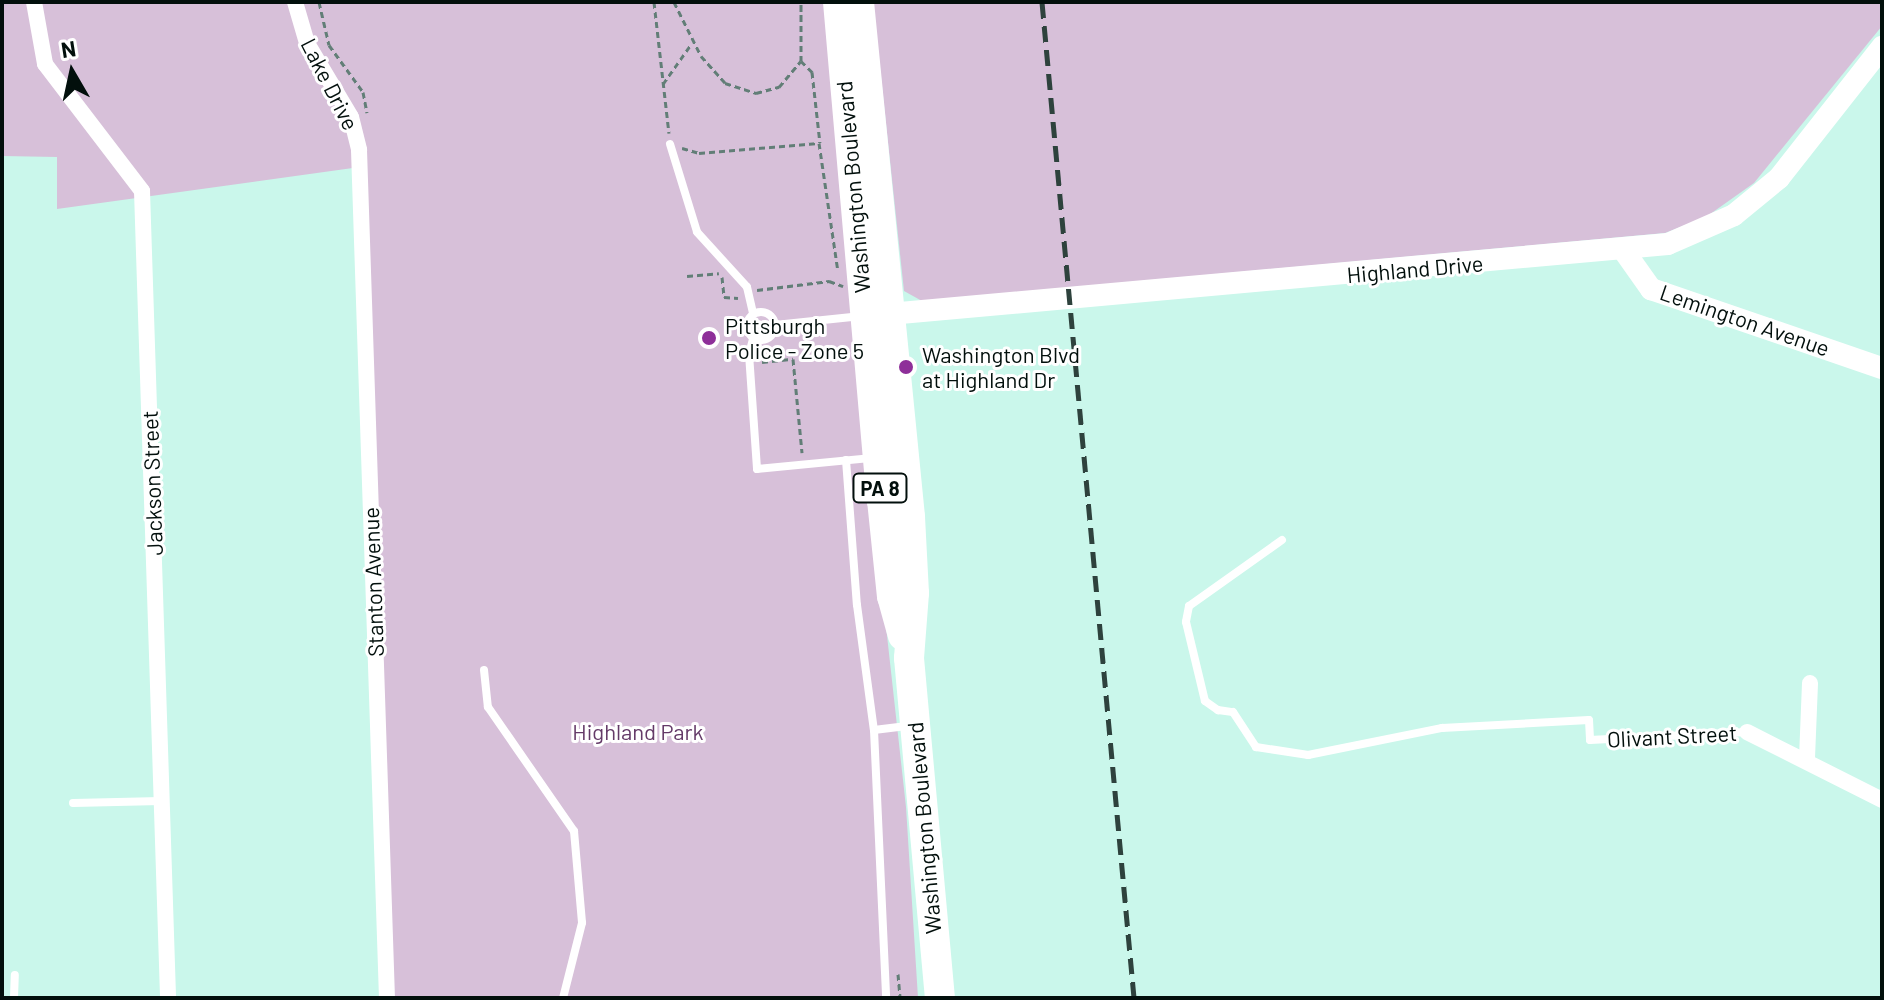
<!DOCTYPE html>
<html>
<head>
<meta charset="utf-8">
<style>
	body { margin:0 }
	#map { position:relative; width:1884px; height:1000px; overflow:hidden; background:#caf7eb; font-family:Barlow,sans-serif }
	div>[style] { position:absolute }
	[style*='--x'] { left:calc(var(--x)*1px); top:calc(var(--y)*1px); width:calc(var(--w)*1px); rotate:calc(var(--a)*1deg) }
	.green>* { inset:0; background:#d7c0d9 }
	.path>* { height:3px; margin-top:-1.5px; transform-origin:0; background:repeating-linear-gradient(90deg,#627e77 0 6px,transparent 0 10px) }
	.lane>* { height:8px; margin:-4px; padding:0 4px; transform-origin:4px; border-radius:4px; background:#fff }
	.lane>.ring { margin:-4px; padding:0; box-sizing:content-box; background:none; border:8px solid #fff; border-radius:50% }
	.street>* { height:16px; margin:-8px; padding:0 8px; transform-origin:8px; border-radius:8px; background:#fff }
	.secondary>* { height:22px; margin:-11px; padding:0 11px; transform-origin:11px; border-radius:11px; background:#fff }
	.highway>* { height:30px; margin:-15px; padding:0 15px; transform-origin:15px; border-radius:15px; background:#fff }
	.rail>* { height:5px; margin-top:-2.5px; transform-origin:0; background:repeating-linear-gradient(90deg,#2e423d 0 16px,transparent 0 24px) }
	.dots>* { width:22px; height:22px; translate:-50% -50%; box-sizing:border-box; border:4px solid #fff; border-radius:50% }
	span { translate:-50% -50%; white-space:nowrap; text-align:center; line-height:1.15; -webkit-text-stroke:6px #fff; paint-order:stroke }
	.shield-label span { padding:2px 6px; background:#fff; border:2px solid; border-radius:6px; -webkit-text-stroke-width:0 }
	.shield-label { font-size:20px; color:#020f0c; font-weight:700 }
	.street-label { font-size:22px; color:#020f0c }
	.poi-label { font-size:22px; color:#020f0c }
	.left { translate:0 -50%; text-align:left }
	.park-label { font-size:22px; color:#643a68 }
	.frame { position:absolute; inset:0; border:4px solid #020f0c; pointer-events:none }
	.north { position:absolute; left:32px; top:32px; width:80px; height:80px; -webkit-text-stroke:6px #fff; paint-order:stroke; rotate:351deg; font-size:22px; font-weight:700; line-height:32px; text-align:center; color:#020f0c }
	.north::after { content:''; display:block; margin:auto; width:28px; height:36px; background:#020f0c; clip-path:polygon(50% 0,100% 100%,50% 72%,0 100%) }
</style>
</head>
<body>
<div id="map">
	<div class="green">
		<div style="clip-path:polygon(2px 2px,830px 2px,879px 563px,906px 807px,918px 998px,387px 998px,360px 167px,57px 209px,57px 157px,2px 156px)"></div>
		<div style="clip-path:polygon(873px 2px,1882px 2px,1882px 26px,1754px 183px,1706px 217px,1665px 233px,922px 301px,904px 291px)"></div>
	</div>
	<div class="path">
		<div style="--x:319;--y:2;--w:44;--a:76.9"></div>
		<div style="--x:329;--y:45;--w:58;--a:54.1"></div>
		<div style="--x:363;--y:92;--w:21;--a:79"></div>
		<div style="--x:654;--y:2;--w:132;--a:83.5"></div>
		<div style="--x:674;--y:2;--w:60;--a:63.4"></div>
		<div style="--x:701;--y:56;--w:36;--a:48"></div>
		<div style="--x:725;--y:83;--w:33;--a:18"></div>
		<div style="--x:756;--y:93;--w:24;--a:-15"></div>
		<div style="--x:779;--y:87;--w:34;--a:-50"></div>
		<div style="--x:801;--y:61;--w:59;--a:-90"></div>
		<div style="--x:801;--y:61;--w:16;--a:45"></div>
		<div style="--x:812;--y:72;--w:71;--a:83.6"></div>
		<div style="--x:663;--y:84;--w:50;--a:-54.7"></div>
		<div style="--x:682;--y:148;--w:18;--a:16"></div>
		<div style="--x:699;--y:153;--w:120;--a:-4.8"></div>
		<div style="--x:819;--y:143;--w:129;--a:81.6"></div>
		<div style="--x:687;--y:276;--w:32;--a:-5"></div>
		<div style="--x:722;--y:277;--w:20;--a:84"></div>
		<div style="--x:724;--y:297;--w:14;--a:4"></div>
		<div style="--x:757;--y:290;--w:73;--a:-7.1"></div>
		<div style="--x:829;--y:281;--w:15;--a:20"></div>
		<div style="--x:762;--y:362;--w:31;--a:-6"></div>
		<div style="--x:793;--y:359;--w:94;--a:84.5"></div>
		<div style="--x:898;--y:974;--w:24;--a:85"></div>
	</div>
	<div class="lane">
		<div style="--x:670;--y:144;--w:92;--a:72.9"></div>
		<div style="--x:697;--y:232;--w:74;--a:47.7"></div>
		<div style="--x:747;--y:287;--w:27;--a:77"></div>
		<div class="ring" style="left:747px;top:312px;width:20px;height:20px"></div>
		<div style="--x:775;--y:325;--w:87;--a:-5.9"></div>
		<div style="--x:753;--y:339;--w:16;--a:105"></div>
		<div style="--x:749;--y:354;--w:115;--a:86"></div>
		<div style="--x:757;--y:469;--w:116;--a:-5.5"></div>
		<div style="--x:846;--y:460;--w:145;--a:85.7"></div>
		<div style="--x:857;--y:605;--w:126;--a:82.3"></div>
		<div style="--x:874;--y:730;--w:268;--a:87.4"></div>
		<div style="--x:1282;--y:540;--w:114;--a:144.6"></div>
		<div style="--x:1189;--y:606;--w:16;--a:101"></div>
		<div style="--x:1186;--y:622;--w:81;--a:76.5"></div>
		<div style="--x:1205;--y:701;--w:16;--a:35"></div>
		<div style="--x:1218;--y:710;--w:15;--a:8"></div>
		<div style="--x:1233;--y:712;--w:42;--a:56.7"></div>
		<div style="--x:1256;--y:747;--w:53;--a:8.7"></div>
		<div style="--x:1308;--y:755;--w:137;--a:-11.4"></div>
		<div style="--x:1442;--y:728;--w:147;--a:-3.1"></div>
		<div style="--x:1589;--y:720;--w:20;--a:87"></div>
		<div style="--x:1590;--y:740;--w:157;--a:-2.9"></div>
		<div style="--x:484;--y:670;--w:37;--a:84"></div>
		<div style="--x:488;--y:707;--w:151;--a:55.3"></div>
		<div style="--x:574;--y:831;--w:92;--a:85"></div>
		<div style="--x:582;--y:923;--w:77;--a:104.2"></div>
		<div style="--x:874;--y:730;--w:35;--a:-7"></div>
		<div style="--x:73;--y:803;--w:88;--a:-1.3"></div>
		<div style="--x:14;--y:998;--w:23;--a:-88"></div>
	</div>
	<div class="street">
		<div style="--x:34;--y:2;--w:63;--a:79.9"></div>
		<div style="--x:45;--y:64;--w:160;--a:52.6"></div>
		<div style="--x:142;--y:191;--w:807;--a:88.15"></div>
		<div style="--x:295;--y:2;--w:43;--a:73.7"></div>
		<div style="--x:307;--y:43;--w:86;--a:59.3"></div>
		<div style="--x:351;--y:117;--w:34;--a:76"></div>
		<div style="--x:359;--y:150;--w:848;--a:88.11"></div>
		<div style="--x:1747;--y:732;--w:151;--a:26.7"></div>
		<div style="--x:1807;--y:758;--w:75;--a:-87.7"></div>
	</div>
	<div class="secondary">
		<div style="--x:1624;--y:251;--w:47;--a:54.6"></div>
		<div style="--x:1651;--y:289;--w:244;--a:18.9"></div>
		<div style="--x:878;--y:315;--w:793;--a:-5.14"></div>
		<div style="--x:1668;--y:244;--w:72;--a:-23.7"></div>
		<div style="--x:1734;--y:215;--w:58;--a:-39.4"></div>
		<div style="--x:1779;--y:178;--w:167;--a:-51.8"></div>
	</div>
	<div class="highway">
		<div style="--x:838;--y:2;--w:500;--a:85"></div>
		<div style="--x:882;--y:500;--w:97;--a:84.1"></div>
		<div style="--x:892;--y:596;--w:41;--a:74.6"></div>
		<div style="--x:859;--y:2;--w:518;--a:84.34"></div>
		<div style="--x:910;--y:517;--w:76;--a:87"></div>
		<div style="--x:914;--y:593;--w:65;--a:94.4"></div>
		<div style="--x:909;--y:658;--w:341;--a:84.8"></div>
	</div>
	<div class="rail">
		<div style="--x:1042;--y:2;--w:1000;--a:84.72"></div>
	</div>
	<div class="dots">
		<div style="left:709px;top:338px;background:#8e2f99"></div>
		<div style="left:906px;top:367px;background:#8e2f99"></div>
	</div>
	<div class="shield-label">
		<span style="left:880px;top:488px">PA 8</span>
	</div>
	<div class="street-label">
		<span style="left:330px;top:84px;rotate:63deg">Lake Drive</span>
		<span style="left:853px;top:187px;rotate:-95deg">Washington Boulevard</span>
		<span style="left:1415px;top:269px;rotate:-5deg">Highland Drive</span>
		<span style="left:1745px;top:320px;rotate:19deg">Lemington Avenue</span>
		<span style="left:152px;top:483px;rotate:-92deg">Jackson Street</span>
		<span style="left:373px;top:582px;rotate:-92deg">Stanton Avenue</span>
		<span style="left:1672px;top:736px;rotate:-3deg">Olivant Street</span>
		<span style="left:924px;top:828px;rotate:-95deg">Washington Boulevard</span>
	</div>
	<div class="poi-label">
		<span class="left" style="left:725px;top:338px">Pittsburgh<br>Police - Zone 5</span>
		<span class="left" style="left:922px;top:367px">Washington Blvd<br>at Highland Dr</span>
	</div>
	<div class="park-label">
		<span style="left:638px;top:732px">Highland Park</span>
	</div>
	<div class="frame"></div>
	<div class="north">N</div>
</div>
</body>
</html>
